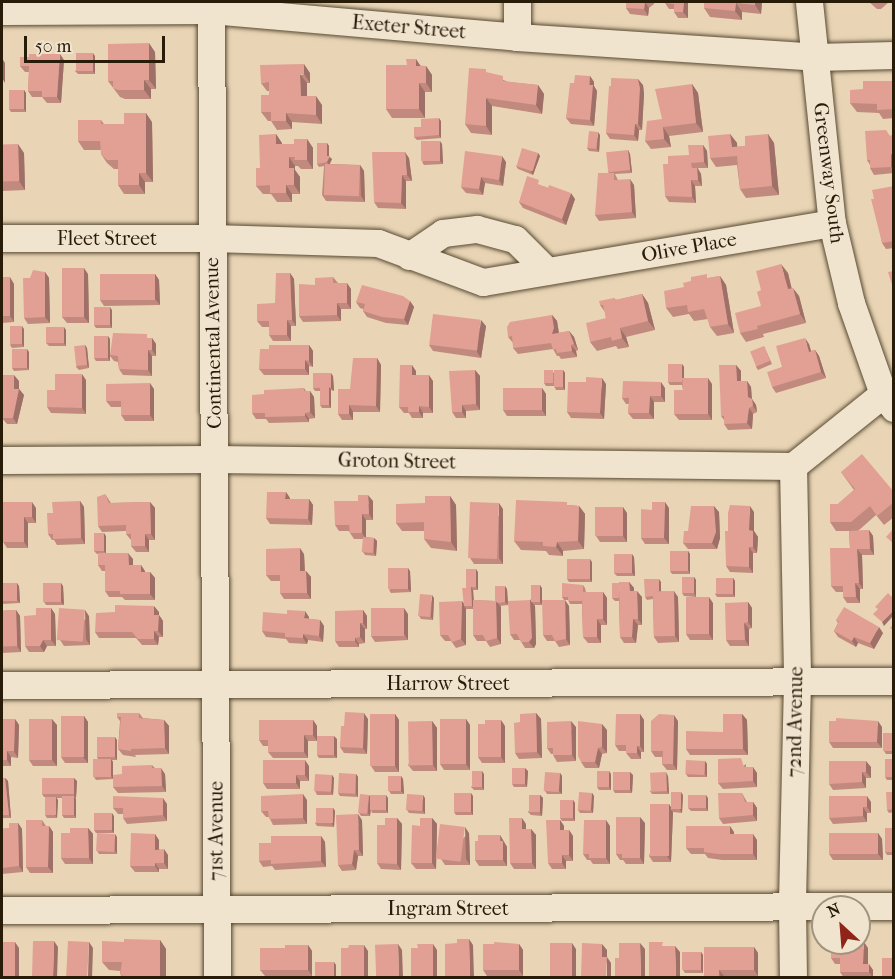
<!DOCTYPE html>
<html>
<head>
<meta charset="utf-8">
<style>
	body { margin:0 }
	#map { position:relative; width:895px; height:979px; overflow:hidden; background:#e9d5b5; font-family:"IM FELL French Canon",serif }
	div>[style] { position:absolute }
	[style*='--x'] { left:calc(var(--x)*1px); top:calc(var(--y)*1px); width:calc(var(--w)*1px); rotate:calc(var(--a)*1deg) }
	.roads { filter:drop-shadow(0 0 2px #584a33) drop-shadow(0 0 2px #584a33) }
	.minor>* { height:27px; margin:-13.5px; padding:0 13.5px; transform-origin:13.5px; border-radius:13.5px; background:#f1e4cf }
	.wall>* { inset:0; background:#c28a7e }
	.shaded-wall>* { inset:0; background:#9e7067 }
	.building>* { inset:0; background:#e1a093; transform-origin:0 0 }
	span { translate:-50% -50%; white-space:nowrap; text-align:center; line-height:1.15; -webkit-text-stroke:6px #f1e4cf; paint-order:stroke }
	.street-label { font-size:20px; color:#281b08 }
	.frame { position:absolute; inset:0; border:3px solid #281b08; pointer-events:none }
	.north { position:absolute; left:811px; top:895px; width:60px; height:60px; box-sizing:border-box; background:#f1e4cf; border:2px solid #a1947f; border-radius:50%; rotate:334deg; font-size:16px; font-weight:700; line-height:24px; text-align:center; color:#281b08 }
	.north::after { content:''; display:block; margin:auto; width:21px; height:27px; background:#8f2418; clip-path:polygon(50% 0,100% 100%,50% 72%,0 100%) }
	.scale { position:absolute; left:24px; top:36px; width:141px; height:27px; box-sizing:border-box; border:3px solid #281b08; border-top:0; padding-left:8px; font-size:18px; line-height:21px; white-space:nowrap; color:#281b08; -webkit-text-stroke:4px #f1e4cf; paint-order:stroke }
</style>
</head>
<body>
<div id="map">
	<div class="roads">
		<div class="minor">
			<div style="--x:211;--y:2;--w:976;--a:89.65"></div>
			<div style="--x:809;--y:2;--w:222;--a:84.1"></div>
			<div style="--x:832;--y:223;--w:82;--a:76.6"></div>
			<div style="--x:851;--y:303;--w:96;--a:70.6"></div>
			<div style="--x:883;--y:394;--w:18;--a:52"></div>
			<div style="--x:2;--y:11;--w:209;--a:-0.3"></div>
			<div style="--x:211;--y:10;--w:307;--a:5"></div>
			<div style="--x:517;--y:37;--w:299;--a:3.8"></div>
			<div style="--x:815;--y:57;--w:79;--a:-1.5"></div>
			<div style="--x:517;--y:37;--w:35;--a:-90"></div>
			<div style="--x:2;--y:238;--w:210;--a:0"></div>
			<div style="--x:212;--y:238;--w:166;--a:1.7"></div>
			<div style="--x:378;--y:243;--w:112;--a:20.4"></div>
			<div style="--x:483;--y:282;--w:354;--a:-9.6"></div>
			<div style="--x:409;--y:256;--w:41;--a:-34.1"></div>
			<div style="--x:443;--y:233;--w:34;--a:-7"></div>
			<div style="--x:477;--y:229;--w:39;--a:15"></div>
			<div style="--x:515;--y:239;--w:45;--a:45"></div>
			<div style="--x:2;--y:460;--w:212;--a:-0.3"></div>
			<div style="--x:214;--y:459;--w:579;--a:0.69"></div>
			<div style="--x:793;--y:466;--w:215;--a:88.9"></div>
			<div style="--x:797;--y:681;--w:226;--a:91.3"></div>
			<div style="--x:792;--y:907;--w:71;--a:89.2"></div>
			<div style="--x:793;--y:466;--w:115;--a:-38.7"></div>
			<div style="--x:2;--y:685;--w:892;--a:-0.26"></div>
			<div style="--x:2;--y:910;--w:892;--a:-0.26"></div>
		</div>
	</div>
	<div class="wall">
		<div style="clip-path:polygon(626px 2px,654px 2px,654px 4px,649px 8px,648px 16px,630px 14px,626px 8px)"></div>
		<div style="clip-path:polygon(688px 2px,688px 18px,678px 18px,674px 12px,674px 9px,669px 9px,665px 3px)"></div>
		<div style="clip-path:polygon(704px 2px,762px 2px,761px 14px,742px 12px,742px 20px,710px 17px,704px 8px)"></div>
		<div style="clip-path:polygon(869px 2px,889px 2px,881px 9px,877px 9px)"></div>
		<div style="clip-path:polygon(155px 52px,156px 89px,151px 89px,151px 99px,125px 99px,120px 97px,108px 81px)"></div>
		<div style="clip-path:polygon(95px 56px,95px 74px,78px 74px,75px 71px)"></div>
		<div style="clip-path:polygon(64px 60px,61px 103px,47px 103px,42px 97px,32px 97px,28px 91px,29px 72px,25px 72px,20px 66px)"></div>
		<div style="clip-path:polygon(407px 65px,426px 66px,432px 75px,432px 92px,425px 92px,425px 118px,392px 118px,386px 109px)"></div>
		<div style="clip-path:polygon(310px 73px,310px 83px,307px 83px,307px 96px,322px 105px,322px 124px,292px 122px,292px 129px,277px 130px,271px 121px,268px 121px,261px 112px,269px 95px,269px 91px,267px 91px,261px 83px)"></div>
		<div style="clip-path:polygon(488px 73px,508px 82px,538px 85px,544px 94px,542px 114px,492px 106px,492px 135px,471px 133px,465px 124px)"></div>
		<div style="clip-path:polygon(590px 76px,594px 82px,594px 86px,597px 91px,594px 126px,571px 124px,566px 118px,574px 83px)"></div>
		<div style="clip-path:polygon(894px 81px,894px 118px,883px 119px,879px 113px,857px 112px,850px 103px,863px 89px)"></div>
		<div style="clip-path:polygon(692px 84px,698px 93px,703px 132px,669px 136px,671px 147px,651px 149px,645px 141px)"></div>
		<div style="clip-path:polygon(643px 85px,644px 94px,642px 130px,639px 130px,638px 141px,610px 139px,606px 133px)"></div>
		<div style="clip-path:polygon(24px 90px,26px 93px,26px 112px,11px 112px,9px 109px)"></div>
		<div style="clip-path:polygon(101px 120px,104px 124px,124px 124px,152px 122px,153px 182px,145px 182px,145px 194px,124px 194px,118px 185px,118px 169px,114px 169px,107px 163px,101px 154px,101px 150px,84px 150px,78px 141px)"></div>
		<div style="clip-path:polygon(441px 121px,441px 138px,417px 140px,414px 137px,421px 127px)"></div>
		<div style="clip-path:polygon(276px 134px,282px 144px,294px 144px,307px 139px,313px 148px,313px 169px,301px 169px,298px 166px,295px 166px,295px 170px,300px 177px,300px 194px,292px 194px,292px 202px,277px 202px,271px 194px,263px 194px,256px 186px,260px 168px)"></div>
		<div style="clip-path:polygon(730px 134px,737px 143px,737px 147px,745px 146px,768px 134px,774px 143px,779px 195px,746px 198px,740px 189px,737px 165px,716px 167px,710px 158px)"></div>
		<div style="clip-path:polygon(600px 135px,599px 152px,589px 151px,587px 148px)"></div>
		<div style="clip-path:polygon(894px 135px,894px 173px,874px 175px,870px 168px,870px 165px,867px 160px,890px 136px)"></div>
		<div style="clip-path:polygon(327px 143px,329px 146px,329px 156px,332px 159px,330px 164px,360px 165px,364px 171px,365px 202px,326px 201px,322px 195px,324px 166px,319px 167px,317px 164px)"></div>
		<div style="clip-path:polygon(442px 144px,443px 164px,424px 165px,422px 162px)"></div>
		<div style="clip-path:polygon(2px 145px,24px 153px,25px 190px,2px 191px)"></div>
		<div style="clip-path:polygon(703px 145px,707px 151px,708px 168px,698px 168px,701px 174px,702px 186px,695px 186px,696px 203px,669px 202px,665px 196px,668px 164px,689px 155px)"></div>
		<div style="clip-path:polygon(628px 150px,630px 154px,632px 173px,615px 174px,618px 180px,634px 185px,636px 218px,599px 221px,595px 215px,609px 173px,608px 172px)"></div>
		<div style="clip-path:polygon(538px 153px,540px 156px,533px 175px,518px 169px,516px 166px)"></div>
		<div style="clip-path:polygon(409px 158px,412px 181px,406px 181px,406px 209px,378px 208px,374px 202px)"></div>
		<div style="clip-path:polygon(506px 162px,503px 186px,485px 183px,483px 195px,466px 193px,461px 187px)"></div>
		<div style="clip-path:polygon(543px 186px,575px 199px,566px 225px,523px 208px,519px 202px)"></div>
		<div style="clip-path:polygon(894px 186px,894px 248px,886px 249px,882px 243px,874px 199px)"></div>
		<div style="clip-path:polygon(45px 272px,49px 278px,50px 323px,28px 324px,24px 318px,30px 278px)"></div>
		<div style="clip-path:polygon(290px 273px,294px 279px,296px 326px,291px 326px,291px 341px,273px 341px,269px 335px,269px 327px,262px 327px,257px 321px,275px 303px)"></div>
		<div style="clip-path:polygon(788px 273px,791px 288px,799px 296px,806px 323px,763px 334px,764px 337px,746px 342px,740px 333px,761px 306px,761px 290px)"></div>
		<div style="clip-path:polygon(88px 274px,89px 323px,67px 323px,62px 317px)"></div>
		<div style="clip-path:polygon(155px 274px,159px 280px,160px 305px,104px 306px,100px 300px)"></div>
		<div style="clip-path:polygon(720px 276px,726px 285px,734px 333px,717px 336px,710px 327px,708px 319px,694px 321px,689px 314px,673px 317px,666px 308px,684px 287px,709px 278px)"></div>
		<div style="clip-path:polygon(2px 277px,14px 284px,14px 322px,2px 323px)"></div>
		<div style="clip-path:polygon(333px 277px,338px 283px,351px 289px,351px 309px,341px 309px,341px 321px,303px 322px,299px 316px,315px 285px)"></div>
		<div style="clip-path:polygon(642px 294px,648px 303px,655px 330px,626px 337px,629px 347px,618px 349px,616px 346px,597px 351px,590px 342px,606px 318px,605px 312px,600px 305px,614px 298px,616px 300px)"></div>
		<div style="clip-path:polygon(410px 301px,414px 307px,408px 325px,386px 323px,367px 317px,363px 311px,363px 309px,360px 308px,356px 302px)"></div>
		<div style="clip-path:polygon(112px 310px,112px 328px,96px 328px,94px 325px)"></div>
		<div style="clip-path:polygon(552px 315px,557px 321px,559px 333px,569px 331px,574px 337px,578px 350px,576px 351px,577px 357px,561px 359px,559px 356px,557px 356px,553px 349px,518px 354px,513px 348px,513px 343px,508px 337px)"></div>
		<div style="clip-path:polygon(486px 326px,481px 358px,433px 351px,429px 345px)"></div>
		<div style="clip-path:polygon(24px 329px,24px 347px,12px 348px,10px 345px)"></div>
		<div style="clip-path:polygon(66px 330px,66px 346px,49px 346px,46px 343px)"></div>
		<div style="clip-path:polygon(151px 338px,152px 338px,156px 344px,156px 356px,152px 356px,152px 376px,123px 375px,119px 369px,118px 362px,114px 361px,110px 356px,110px 361px,96px 361px,94px 358px,110px 339px,110px 354px)"></div>
		<div style="clip-path:polygon(809px 344px,811px 351px,815px 350px,819px 356px,826px 378px,776px 393px,772px 387px,782px 367px)"></div>
		<div style="clip-path:polygon(85px 345px,87px 348px,89px 368px,79px 370px,76px 367px)"></div>
		<div style="clip-path:polygon(309px 345px,313px 351px,313px 367px,309px 366px,309px 375px,264px 375px,259px 369px,269px 349px)"></div>
		<div style="clip-path:polygon(764px 346px,772px 364px,758px 370px,756px 367px)"></div>
		<div style="clip-path:polygon(29px 352px,29px 370px,14px 371px,12px 368px)"></div>
		<div style="clip-path:polygon(377px 358px,381px 365px,380px 412px,353px 412px,353px 420px,342px 420px,338px 414px,350px 389px)"></div>
		<div style="clip-path:polygon(682px 364px,684px 367px,684px 378px,712px 384px,712px 420px,679px 420px,674px 414px,683px 390px,682px 385px,670px 385px,668px 382px)"></div>
		<div style="clip-path:polygon(736px 365px,741px 371px,741px 381px,747px 381px,751px 387px,752px 399px,756px 405px,757px 412px,753px 414px,752px 429px,728px 430px,724px 424px,724px 420px,721px 416px)"></div>
		<div style="clip-path:polygon(475px 370px,480px 376px,480px 410px,466px 411px,466px 418px,456px 418px,452px 412px)"></div>
		<div style="clip-path:polygon(563px 370px,565px 373px,565px 390px,556px 390px,554px 386px,546px 386px,544px 383px,554px 372px)"></div>
		<div style="clip-path:polygon(416px 371px,416px 375px,433px 381px,433px 413px,423px 413px,423px 418px,412px 418px,409px 413px,404px 413px,399px 407px)"></div>
		<div style="clip-path:polygon(2px 375px,19px 381px,19px 389px,24px 395px,17px 424px,7px 424px,2px 418px)"></div>
		<div style="clip-path:polygon(333px 376px,334px 391px,331px 390px,331px 408px,322px 408px,320px 405px,320px 391px,315px 391px,313px 388px)"></div>
		<div style="clip-path:polygon(86px 380px,86px 414px,51px 413px,47px 407px,55px 390px)"></div>
		<div style="clip-path:polygon(606px 384px,604px 419px,571px 418px,567px 412px)"></div>
		<div style="clip-path:polygon(304px 388px,306px 391px,310px 391px,314px 397px,315px 418px,309px 419px,309px 422px,269px 423px,266px 419px,256px 419px,252px 413px,264px 394px)"></div>
		<div style="clip-path:polygon(542px 388px,546px 394px,546px 416px,507px 416px,503px 410px)"></div>
		<div style="clip-path:polygon(665px 388px,665px 402px,654px 402px,654px 419px,633px 419px,628px 413px,629px 404px,626px 404px,622px 398px)"></div>
		<div style="clip-path:polygon(154px 389px,154px 421px,125px 421px,121px 415px,121px 407px,111px 407px,106px 401px)"></div>
		<div style="clip-path:polygon(841px 472px,894px 492px,894px 517px,884px 525px,876px 515px,858px 531px,869px 530px,873px 536px,874px 555px,862px 555px,863px 589px,860px 589px,860px 603px,847px 603px,843px 597px,843px 592px,836px 592px,831px 586px,850px 548px,849px 531px,836px 531px,830px 522px,838px 504px,854px 490px)"></div>
		<div style="clip-path:polygon(286px 492px,290px 499px,309px 499px,313px 505px,312px 525px,270px 524px,266px 518px)"></div>
		<div style="clip-path:polygon(105px 494px,111px 503px,150px 502px,155px 508px,155px 540px,149px 540px,149px 552px,136px 552px,131px 546px,131px 540px,126px 534px,126px 531px,102px 532px,98px 526px)"></div>
		<div style="clip-path:polygon(450px 496px,456px 505px,457px 551px,431px 548px,424px 539px,424px 531px,402px 531px,396px 523px)"></div>
		<div style="clip-path:polygon(80px 501px,84px 507px,85px 544px,57px 545px,54px 540px,52px 540px,48px 534px,53px 513px)"></div>
		<div style="clip-path:polygon(373px 501px,373px 520px,366px 520px,366px 537px,374px 538px,377px 541px,376px 556px,365px 555px,363px 552px,363px 539px,354px 539px,350px 533px,349px 531px,339px 531px,335px 525px)"></div>
		<div style="clip-path:polygon(3px 502px,36px 508px,36px 523px,28px 523px,28px 548px,7px 548px,3px 542px)"></div>
		<div style="clip-path:polygon(569px 505px,579px 506px,585px 514px,584px 549px,563px 551px,563px 556px,549px 555px,546px 551px,521px 550px,514px 541px)"></div>
		<div style="clip-path:polygon(669px 508px,669px 544px,645px 544px,641px 538px,652px 510px)"></div>
		<div style="clip-path:polygon(503px 509px,503px 564px,474px 564px,470px 558px)"></div>
		<div style="clip-path:polygon(719px 512px,720px 538px,717px 549px,688px 549px,683px 543px,688px 531px)"></div>
		<div style="clip-path:polygon(754px 512px,754px 531px,758px 537px,757px 553px,753px 553px,753px 573px,730px 572px,726px 566px,728px 531px)"></div>
		<div style="clip-path:polygon(627px 513px,627px 542px,600px 542px,596px 536px)"></div>
		<div style="clip-path:polygon(106px 536px,106px 553px,133px 559px,133px 565px,141px 565px,145px 572px,150px 572px,155px 578px,155px 600px,125px 600px,122px 597px,109px 597px,105px 591px,105px 571px,102px 571px,98px 565px,98px 554px,97px 554px,94px 551px)"></div>
		<div style="clip-path:polygon(688px 551px,690px 554px,690px 574px,672px 574px,670px 571px)"></div>
		<div style="clip-path:polygon(304px 554px,305px 571px,306px 571px,311px 577px,311px 599px,284px 599px,280px 593px,280px 581px,271px 581px,266px 575px)"></div>
		<div style="clip-path:polygon(634px 557px,635px 576px,617px 576px,614px 573px)"></div>
		<div style="clip-path:polygon(592px 562px,592px 582px,569px 582px,567px 579px)"></div>
		<div style="clip-path:polygon(410px 571px,411px 592px,391px 593px,389px 590px)"></div>
		<div style="clip-path:polygon(478px 572px,478px 590px,473px 590px,474px 600px,495px 601px,507px 589px,508px 605px,500px 606px,501px 607px,501px 644px,490px 647px,486px 641px,477px 641px,473px 635px,473px 609px,466px 609px,466px 645px,456px 648px,451px 641px,445px 641px,440px 635px,464px 603px,466px 588px)"></div>
		<div style="clip-path:polygon(694px 577px,696px 580px,696px 597px,684px 596px,682px 593px)"></div>
		<div style="clip-path:polygon(733px 578px,735px 581px,735px 597px,717px 597px,715px 594px)"></div>
		<div style="clip-path:polygon(629px 582px,634px 588px,634px 591px,642px 597px,642px 625px,638px 625px,636px 643px,624px 643px,620px 637px,619px 601px,615px 601px,612px 598px)"></div>
		<div style="clip-path:polygon(661px 582px,661px 591px,678px 597px,679px 642px,658px 643px,654px 637px,653px 599px,647px 600px,645px 597px)"></div>
		<div style="clip-path:polygon(2px 583px,19px 586px,20px 603px,2px 604px)"></div>
		<div style="clip-path:polygon(583px 585px,585px 588px,586px 592px,603px 592px,607px 598px,607px 625px,601px 625px,601px 643px,588px 643px,583px 637px,582px 604px,570px 604px,568px 600px,564px 600px,562px 597px)"></div>
		<div style="clip-path:polygon(63px 586px,64px 605px,46px 605px,44px 602px)"></div>
		<div style="clip-path:polygon(542px 588px,542px 605px,534px 605px,535px 606px,536px 644px,534px 648px,525px 648px,520px 640px,514px 640px,510px 634px,530px 600px)"></div>
		<div style="clip-path:polygon(434px 598px,433px 620px,421px 619px,419px 616px)"></div>
		<div style="clip-path:polygon(748px 602px,752px 608px,752px 628px,749px 629px,749px 646px,730px 646px,726px 640px)"></div>
		<div style="clip-path:polygon(713px 603px,713px 640px,690px 640px,686px 634px)"></div>
		<div style="clip-path:polygon(569px 606px,570px 645px,559px 647px,555px 641px,547px 641px,543px 635px)"></div>
		<div style="clip-path:polygon(51px 608px,55px 614px,56px 646px,47px 646px,44px 652px,29px 652px,25px 646px,36px 615px)"></div>
		<div style="clip-path:polygon(16px 610px,20px 616px,21px 652px,2px 653px,2px 611px)"></div>
		<div style="clip-path:polygon(363px 610px,367px 616px,367px 629px,365px 629px,365px 643px,359px 644px,359px 647px,339px 647px,335px 641px)"></div>
		<div style="clip-path:polygon(115px 612px,159px 612px,159px 615px,163px 621px,163px 637px,159px 637px,158px 645px,142px 645px,136px 638px,99px 638px,95px 632px)"></div>
		<div style="clip-path:polygon(408px 614px,408px 640px,375px 642px,371px 636px)"></div>
		<div style="clip-path:polygon(89px 616px,90px 645px,64px 646px,60px 640px)"></div>
		<div style="clip-path:polygon(309px 617px,309px 619px,320px 620px,324px 626px,323px 642px,308px 640px,307px 644px,289px 643px,286px 639px,266px 637px,262px 631px)"></div>
		<div style="clip-path:polygon(836px 620px,883px 633px,874px 649px,858px 643px,856px 647px,838px 637px,834px 631px,838px 623px)"></div>
		<div style="clip-path:polygon(139px 713px,143px 718px,164px 720px,169px 726px,169px 754px,135px 755px,136px 757px,123px 755px,118px 749px,120px 721px,117px 717px)"></div>
		<div style="clip-path:polygon(536px 713px,541px 719px,542px 758px,519px 759px,515px 753px,520px 722px)"></div>
		<div style="clip-path:polygon(395px 714px,399px 720px,399px 772px,375px 772px,371px 766px)"></div>
		<div style="clip-path:polygon(640px 714px,644px 720px,644px 752px,641px 752px,641px 759px,631px 759px,626px 753px,626px 751px,619px 751px,615px 745px)"></div>
		<div style="clip-path:polygon(742px 714px,747px 720px,748px 755px,690px 755px,686px 749px,723px 732px)"></div>
		<div style="clip-path:polygon(84px 716px,88px 722px,88px 763px,65px 763px,61px 757px)"></div>
		<div style="clip-path:polygon(2px 719px,15px 719px,19px 725px,18px 758px,11px 757px,11px 766px,2px 766px)"></div>
		<div style="clip-path:polygon(368px 719px,367px 754px,344px 753px,340px 747px,344px 726px)"></div>
		<div style="clip-path:polygon(466px 719px,470px 725px,470px 770px,444px 770px,440px 764px)"></div>
		<div style="clip-path:polygon(313px 720px,317px 726px,317px 736px,337px 739px,337px 758px,319px 758px,317px 755px,317px 741px,308px 741px,308px 758px,273px 758px,268px 752px,268px 746px,263px 746px,259px 740px)"></div>
		<div style="clip-path:polygon(432px 721px,437px 728px,437px 771px,413px 771px,408px 765px)"></div>
		<div style="clip-path:polygon(678px 721px,677px 770px,667px 770px,662px 764px,662px 757px,655px 757px,651px 751px)"></div>
		<div style="clip-path:polygon(836px 721px,882px 727px,882px 748px,833px 748px,829px 742px)"></div>
		<div style="clip-path:polygon(57px 725px,57px 766px,33px 766px,29px 760px)"></div>
		<div style="clip-path:polygon(505px 726px,505px 763px,482px 763px,478px 757px)"></div>
		<div style="clip-path:polygon(576px 727px,576px 761px,557px 762px,553px 755px,553px 754px,551px 754px,547px 748px)"></div>
		<div style="clip-path:polygon(607px 730px,607px 753px,602px 754px,599px 768px,585px 768px,581px 762px)"></div>
		<div style="clip-path:polygon(894px 733px,894px 754px,886px 754px,884px 751px)"></div>
		<div style="clip-path:polygon(117px 740px,117px 760px,112px 760px,113px 762px,113px 779px,96px 780px,94px 777px,98px 759px,97px 757px)"></div>
		<div style="clip-path:polygon(894px 759px,894px 780px,887px 780px,885px 777px)"></div>
		<div style="clip-path:polygon(705px 761px,707px 764px,707px 777px,688px 777px,686px 774px)"></div>
		<div style="clip-path:polygon(746px 764px,746px 767px,757px 773px,757px 787px,723px 789px,718px 783px)"></div>
		<div style="clip-path:polygon(152px 765px,155px 768px,165px 774px,166px 792px,118px 793px,113px 787px,122px 774px)"></div>
		<div style="clip-path:polygon(309px 766px,309px 781px,300px 781px,300px 789px,267px 789px,263px 783px)"></div>
		<div style="clip-path:polygon(871px 767px,871px 778px,866px 778px,866px 788px,833px 790px,829px 784px)"></div>
		<div style="clip-path:polygon(528px 771px,527px 787px,514px 787px,512px 784px)"></div>
		<div style="clip-path:polygon(560px 773px,562px 776px,562px 794px,547px 794px,545px 791px)"></div>
		<div style="clip-path:polygon(356px 774px,358px 777px,358px 797px,340px 796px,338px 793px)"></div>
		<div style="clip-path:polygon(484px 774px,484px 790px,474px 790px,471px 787px)"></div>
		<div style="clip-path:polygon(611px 774px,611px 790px,599px 790px,597px 787px)"></div>
		<div style="clip-path:polygon(332px 775px,334px 778px,333px 795px,317px 795px,315px 791px)"></div>
		<div style="clip-path:polygon(633px 775px,632px 793px,615px 793px,613px 790px)"></div>
		<div style="clip-path:polygon(401px 776px,403px 779px,404px 794px,391px 794px,389px 791px)"></div>
		<div style="clip-path:polygon(668px 776px,669px 794px,652px 794px,650px 791px)"></div>
		<div style="clip-path:polygon(2px 778px,5px 778px,8px 781px,11px 818px,2px 818px)"></div>
		<div style="clip-path:polygon(77px 781px,76px 798px,75px 798px,76px 799px,76px 818px,64px 818px,62px 815px,62px 798px,56px 798px,58px 800px,57px 818px,47px 818px,45px 815px,45px 797px,44px 797px,42px 794px)"></div>
		<div style="clip-path:polygon(894px 792px,894px 812px,889px 813px,887px 810px)"></div>
		<div style="clip-path:polygon(592px 793px,594px 796px,593px 813px,580px 813px,578px 810px)"></div>
		<div style="clip-path:polygon(742px 793px,747px 802px,753px 802px,757px 808px,757px 821px,723px 824px,719px 818px)"></div>
		<div style="clip-path:polygon(369px 795px,370px 797px,388px 798px,388px 813px,372px 813px,371px 810px,370px 816px,361px 816px,359px 813px)"></div>
		<div style="clip-path:polygon(540px 795px,543px 798px,542px 816px,531px 815px,528px 812px)"></div>
		<div style="clip-path:polygon(683px 795px,682px 813px,673px 812px,671px 862px,653px 862px,649px 856px,669px 804px,670px 807px)"></div>
		<div style="clip-path:polygon(473px 796px,473px 815px,456px 815px,454px 812px)"></div>
		<div style="clip-path:polygon(425px 798px,425px 814px,409px 813px,407px 810px)"></div>
		<div style="clip-path:polygon(708px 798px,708px 811px,691px 811px,688px 808px)"></div>
		<div style="clip-path:polygon(307px 800px,307px 824px,273px 825px,269px 817px,266px 817px,261px 811px)"></div>
		<div style="clip-path:polygon(573px 800px,575px 803px,575px 821px,562px 821px,560px 818px)"></div>
		<div style="clip-path:polygon(871px 802px,871px 813px,867px 813px,867px 822px,833px 824px,829px 818px)"></div>
		<div style="clip-path:polygon(167px 804px,167px 821px,127px 824px,123px 818px,123px 814px,118px 814px,113px 808px)"></div>
		<div style="clip-path:polygon(333px 808px,335px 811px,334px 827px,317px 826px,315px 823px)"></div>
		<div style="clip-path:polygon(114px 816px,114px 833px,96px 833px,94px 830px)"></div>
		<div style="clip-path:polygon(397px 818px,402px 824px,401px 870px,381px 869px,377px 863px)"></div>
		<div style="clip-path:polygon(432px 818px,437px 824px,436px 869px,416px 869px,411px 863px,420px 826px)"></div>
		<div style="clip-path:polygon(42px 820px,46px 826px,49px 826px,53px 832px,53px 873px,30px 873px,26px 867px)"></div>
		<div style="clip-path:polygon(362px 820px,363px 856px,358px 856px,356px 870px,342px 871px,338px 865px)"></div>
		<div style="clip-path:polygon(560px 820px,564px 826px,564px 830px,569px 830px,573px 836px,573px 861px,566px 861px,566px 869px,552px 869px,548px 863px)"></div>
		<div style="clip-path:polygon(18px 823px,22px 829px,23px 872px,2px 874px,2px 829px,9px 828px)"></div>
		<div style="clip-path:polygon(645px 823px,644px 864px,626px 864px,623px 860px,620px 860px,616px 854px)"></div>
		<div style="clip-path:polygon(526px 824px,526px 829px,531px 829px,536px 835px,536px 869px,514px 869px,510px 863px)"></div>
		<div style="clip-path:polygon(610px 826px,610px 864px,593px 864px,590px 860px,587px 860px,583px 854px)"></div>
		<div style="clip-path:polygon(88px 828px,93px 834px,93px 864px,65px 864px,61px 858px,70px 833px)"></div>
		<div style="clip-path:polygon(894px 828px,894px 855px,887px 855px,885px 852px)"></div>
		<div style="clip-path:polygon(734px 832px,734px 834px,757px 840px,757px 860px,722px 860px,708px 858px,705px 854px,691px 854px,686px 848px)"></div>
		<div style="clip-path:polygon(469px 833px,470px 865px,445px 865px,441px 859px)"></div>
		<div style="clip-path:polygon(878px 833px,882px 839px,883px 860px,833px 860px,829px 854px)"></div>
		<div style="clip-path:polygon(500px 835px,507px 847px,507px 866px,479px 866px,475px 860px,478px 841px)"></div>
		<div style="clip-path:polygon(321px 836px,325px 842px,326px 867px,275px 870px,272px 866px,263px 867px,259px 861px,271px 843px)"></div>
		<div style="clip-path:polygon(117px 837px,117px 854px,99px 854px,97px 851px)"></div>
		<div style="clip-path:polygon(159px 840px,159px 849px,168px 855px,168px 869px,159px 869px,159px 872px,135px 872px,130px 866px)"></div>
		<div style="clip-path:polygon(160px 940px,166px 949px,166px 978px,123px 978px,120px 974px,120px 971px,109px 970px,102px 962px,124px 942px)"></div>
		<div style="clip-path:polygon(519px 944px,523px 950px,523px 976px,487px 976px,483px 970px)"></div>
		<div style="clip-path:polygon(308px 945px,312px 951px,312px 976px,265px 976px,260px 970px,285px 948px)"></div>
		<div style="clip-path:polygon(754px 947px,758px 953px,758px 976px,724px 976px,704px 977px)"></div>
		<div style="clip-path:polygon(868px 948px,868px 964px,873px 970px,873px 978px,844px 978px,840px 972px,840px 964px,835px 964px,831px 958px)"></div>
		<div style="clip-path:polygon(701px 952px,703px 955px,703px 973px,685px 973px,683px 970px)"></div>
		<div style="clip-path:polygon(894px 958px,894px 978px,883px 978px,882px 976px)"></div>
	</div>
	<div class="shaded-wall">
		<div style="clip-path:polygon(645px 2px,649px 8px,648px 16px,644px 9px)"></div>
		<div style="clip-path:polygon(684px 2px,688px 2px,688px 18px,683px 12px)"></div>
		<div style="clip-path:polygon(755px 2px,762px 2px,761px 14px,755px 5px)"></div>
		<div style="clip-path:polygon(736px 3px,742px 12px,742px 20px,735px 11px)"></div>
		<div style="clip-path:polygon(149px 43px,155px 52px,156px 89px,149px 80px)"></div>
		<div style="clip-path:polygon(93px 53px,95px 56px,95px 74px,93px 71px)"></div>
		<div style="clip-path:polygon(60px 54px,64px 60px,61px 103px,57px 97px)"></div>
		<div style="clip-path:polygon(2px 58px,5px 63px,5px 83px,2px 78px)"></div>
		<div style="clip-path:polygon(416px 59px,422px 68px,416px 66px)"></div>
		<div style="clip-path:polygon(304px 64px,310px 73px,310px 83px,304px 74px)"></div>
		<div style="clip-path:polygon(426px 66px,432px 75px,432px 92px,426px 83px)"></div>
		<div style="clip-path:polygon(300px 74px,307px 83px,307px 105px,301px 96px)"></div>
		<div style="clip-path:polygon(590px 76px,594px 82px,594px 86px,597px 91px,594px 126px,590px 120px)"></div>
		<div style="clip-path:polygon(638px 79px,643px 85px,644px 94px,642px 130px,638px 124px)"></div>
		<div style="clip-path:polygon(144px 80px,151px 89px,151px 99px,144px 90px)"></div>
		<div style="clip-path:polygon(419px 83px,425px 92px,425px 118px,419px 109px)"></div>
		<div style="clip-path:polygon(692px 84px,698px 93px,703px 132px,696px 123px)"></div>
		<div style="clip-path:polygon(538px 85px,544px 94px,542px 114px,536px 105px)"></div>
		<div style="clip-path:polygon(24px 90px,26px 93px,26px 112px,24px 109px)"></div>
		<div style="clip-path:polygon(316px 96px,322px 105px,322px 124px,316px 115px)"></div>
		<div style="clip-path:polygon(486px 98px,492px 106px,492px 135px,486px 126px)"></div>
		<div style="clip-path:polygon(146px 113px,152px 122px,153px 182px,146px 173px)"></div>
		<div style="clip-path:polygon(286px 113px,292px 122px,292px 129px,286px 121px)"></div>
		<div style="clip-path:polygon(439px 118px,441px 121px,441px 138px,439px 135px)"></div>
		<div style="clip-path:polygon(635px 124px,639px 130px,638px 141px,634px 135px)"></div>
		<div style="clip-path:polygon(663px 127px,669px 136px,671px 147px,664px 139px)"></div>
		<div style="clip-path:polygon(598px 132px,600px 135px,599px 152px,597px 149px)"></div>
		<div style="clip-path:polygon(276px 134px,282px 143px,282px 153px,276px 144px)"></div>
		<div style="clip-path:polygon(730px 134px,737px 143px,738px 156px,732px 147px)"></div>
		<div style="clip-path:polygon(768px 134px,774px 143px,779px 195px,772px 186px)"></div>
		<div style="clip-path:polygon(307px 139px,313px 148px,313px 169px,307px 160px)"></div>
		<div style="clip-path:polygon(440px 141px,442px 144px,443px 164px,440px 161px)"></div>
		<div style="clip-path:polygon(327px 143px,329px 146px,329px 157px,332px 159px,329px 165px,327px 162px)"></div>
		<div style="clip-path:polygon(18px 144px,24px 153px,25px 190px,19px 181px)"></div>
		<div style="clip-path:polygon(703px 145px,707px 151px,708px 168px,704px 162px)"></div>
		<div style="clip-path:polygon(628px 150px,630px 154px,632px 173px,630px 170px)"></div>
		<div style="clip-path:polygon(405px 152px,409px 158px,412px 181px,407px 175px)"></div>
		<div style="clip-path:polygon(538px 153px,540px 156px,533px 175px,531px 172px)"></div>
		<div style="clip-path:polygon(891px 154px,894px 158px,894px 170px,891px 167px)"></div>
		<div style="clip-path:polygon(502px 156px,506px 162px,503px 186px,499px 180px)"></div>
		<div style="clip-path:polygon(289px 157px,295px 166px,295px 170px,300px 177px,300px 194px,294px 185px,289px 168px)"></div>
		<div style="clip-path:polygon(360px 165px,364px 171px,365px 202px,361px 196px)"></div>
		<div style="clip-path:polygon(697px 168px,701px 174px,702px 186px,698px 180px)"></div>
		<div style="clip-path:polygon(139px 173px,145px 182px,145px 194px,139px 185px)"></div>
		<div style="clip-path:polygon(402px 175px,406px 181px,406px 209px,401px 203px)"></div>
		<div style="clip-path:polygon(481px 177px,485px 183px,483px 195px,479px 189px)"></div>
		<div style="clip-path:polygon(630px 179px,634px 185px,636px 218px,632px 212px)"></div>
		<div style="clip-path:polygon(691px 180px,695px 186px,696px 203px,692px 197px)"></div>
		<div style="clip-path:polygon(286px 185px,292px 194px,292px 202px,286px 193px)"></div>
		<div style="clip-path:polygon(571px 193px,575px 199px,566px 225px,562px 219px)"></div>
		<div style="clip-path:polygon(781px 264px,788px 273px,794px 298px,788px 289px)"></div>
		<div style="clip-path:polygon(84px 268px,88px 274px,89px 323px,84px 317px)"></div>
		<div style="clip-path:polygon(45px 272px,49px 278px,50px 323px,45px 317px)"></div>
		<div style="clip-path:polygon(290px 273px,294px 279px,296px 326px,292px 320px)"></div>
		<div style="clip-path:polygon(155px 274px,159px 280px,160px 305px,155px 299px)"></div>
		<div style="clip-path:polygon(720px 276px,726px 285px,734px 333px,728px 324px)"></div>
		<div style="clip-path:polygon(10px 277px,14px 284px,14px 322px,10px 316px)"></div>
		<div style="clip-path:polygon(347px 283px,351px 289px,351px 309px,347px 303px)"></div>
		<div style="clip-path:polygon(793px 288px,799px 296px,806px 323px,800px 314px)"></div>
		<div style="clip-path:polygon(642px 294px,648px 303px,655px 330px,648px 321px)"></div>
		<div style="clip-path:polygon(410px 301px,414px 307px,408px 325px,404px 319px)"></div>
		<div style="clip-path:polygon(337px 303px,341px 309px,341px 321px,337px 315px)"></div>
		<div style="clip-path:polygon(110px 307px,112px 310px,112px 328px,110px 325px)"></div>
		<div style="clip-path:polygon(552px 315px,557px 321px,559px 334px,552px 334px)"></div>
		<div style="clip-path:polygon(287px 320px,291px 326px,291px 341px,287px 335px)"></div>
		<div style="clip-path:polygon(481px 320px,486px 326px,481px 358px,477px 352px)"></div>
		<div style="clip-path:polygon(22px 326px,24px 329px,24px 347px,22px 344px)"></div>
		<div style="clip-path:polygon(64px 327px,66px 330px,66px 346px,64px 343px)"></div>
		<div style="clip-path:polygon(620px 328px,626px 337px,629px 347px,622px 338px)"></div>
		<div style="clip-path:polygon(569px 331px,574px 337px,578px 350px,574px 344px)"></div>
		<div style="clip-path:polygon(108px 336px,110px 339px,110px 361px,108px 358px)"></div>
		<div style="clip-path:polygon(152px 338px,156px 344px,156px 356px,152px 350px)"></div>
		<div style="clip-path:polygon(805px 338px,809px 344px,813px 358px,809px 352px)"></div>
		<div style="clip-path:polygon(85px 345px,87px 348px,89px 368px,87px 365px)"></div>
		<div style="clip-path:polygon(309px 345px,313px 351px,313px 367px,309px 361px)"></div>
		<div style="clip-path:polygon(571px 345px,576px 351px,577px 357px,572px 351px)"></div>
		<div style="clip-path:polygon(27px 349px,29px 352px,29px 370px,27px 367px)"></div>
		<div style="clip-path:polygon(148px 350px,152px 356px,152px 376px,148px 370px)"></div>
		<div style="clip-path:polygon(815px 350px,819px 356px,826px 378px,821px 372px)"></div>
		<div style="clip-path:polygon(377px 358px,381px 365px,380px 412px,376px 406px)"></div>
		<div style="clip-path:polygon(305px 360px,309px 366px,309px 375px,305px 369px)"></div>
		<div style="clip-path:polygon(682px 364px,684px 367px,684px 385px,682px 382px)"></div>
		<div style="clip-path:polygon(412px 365px,416px 371px,416px 381px,412px 375px)"></div>
		<div style="clip-path:polygon(736px 365px,741px 371px,741px 387px,737px 381px)"></div>
		<div style="clip-path:polygon(475px 370px,480px 376px,480px 410px,476px 404px)"></div>
		<div style="clip-path:polygon(563px 370px,565px 373px,565px 390px,563px 387px)"></div>
		<div style="clip-path:polygon(331px 373px,333px 376px,334px 391px,331px 388px)"></div>
		<div style="clip-path:polygon(82px 374px,86px 380px,86px 414px,82px 408px)"></div>
		<div style="clip-path:polygon(14px 375px,19px 381px,19px 393px,19px 389px,24px 395px,17px 424px,13px 418px)"></div>
		<div style="clip-path:polygon(429px 375px,433px 381px,433px 413px,429px 407px)"></div>
		<div style="clip-path:polygon(602px 378px,606px 384px,604px 419px,600px 413px)"></div>
		<div style="clip-path:polygon(708px 378px,712px 384px,712px 420px,708px 414px)"></div>
		<div style="clip-path:polygon(747px 381px,751px 387px,752px 403px,748px 397px)"></div>
		<div style="clip-path:polygon(661px 382px,665px 388px,665px 402px,661px 396px)"></div>
		<div style="clip-path:polygon(150px 383px,154px 389px,154px 421px,150px 415px)"></div>
		<div style="clip-path:polygon(329px 387px,331px 390px,331px 408px,329px 405px)"></div>
		<div style="clip-path:polygon(542px 388px,546px 394px,546px 416px,542px 410px)"></div>
		<div style="clip-path:polygon(310px 391px,314px 397px,315px 418px,310px 412px)"></div>
		<div style="clip-path:polygon(650px 396px,654px 402px,654px 419px,649px 413px)"></div>
		<div style="clip-path:polygon(752px 399px,756px 405px,757px 412px,753px 406px)"></div>
		<div style="clip-path:polygon(349px 405px,353px 412px,353px 420px,349px 414px)"></div>
		<div style="clip-path:polygon(462px 405px,466px 411px,466px 418px,462px 412px)"></div>
		<div style="clip-path:polygon(419px 406px,423px 413px,423px 418px,419px 412px)"></div>
		<div style="clip-path:polygon(749px 408px,753px 414px,752px 429px,747px 423px)"></div>
		<div style="clip-path:polygon(305px 413px,309px 419px,309px 422px,305px 416px)"></div>
		<div style="clip-path:polygon(286px 492px,290px 498px,290px 505px,285px 499px)"></div>
		<div style="clip-path:polygon(368px 495px,373px 501px,373px 520px,369px 514px)"></div>
		<div style="clip-path:polygon(450px 496px,456px 505px,457px 551px,451px 542px)"></div>
		<div style="clip-path:polygon(309px 499px,313px 505px,312px 525px,308px 519px)"></div>
		<div style="clip-path:polygon(80px 501px,84px 507px,85px 544px,81px 538px)"></div>
		<div style="clip-path:polygon(32px 502px,36px 508px,36px 523px,32px 517px)"></div>
		<div style="clip-path:polygon(150px 502px,155px 508px,155px 540px,151px 534px)"></div>
		<div style="clip-path:polygon(665px 502px,669px 508px,669px 544px,664px 538px)"></div>
		<div style="clip-path:polygon(499px 503px,503px 509px,503px 564px,499px 558px)"></div>
		<div style="clip-path:polygon(579px 506px,585px 514px,584px 549px,578px 541px)"></div>
		<div style="clip-path:polygon(714px 506px,719px 512px,720px 538px,717px 549px,712px 543px)"></div>
		<div style="clip-path:polygon(750px 506px,754px 512px,754px 531px,758px 537px,757px 553px,753px 547px,749px 530px)"></div>
		<div style="clip-path:polygon(623px 507px,627px 513px,627px 542px,623px 536px)"></div>
		<div style="clip-path:polygon(362px 514px,366px 520px,366px 539px,362px 533px)"></div>
		<div style="clip-path:polygon(24px 517px,28px 523px,28px 548px,24px 542px)"></div>
		<div style="clip-path:polygon(869px 530px,873px 536px,874px 555px,870px 549px)"></div>
		<div style="clip-path:polygon(104px 533px,106px 536px,106px 554px,104px 551px)"></div>
		<div style="clip-path:polygon(145px 534px,149px 540px,149px 552px,145px 546px)"></div>
		<div style="clip-path:polygon(374px 538px,377px 541px,376px 556px,374px 553px)"></div>
		<div style="clip-path:polygon(557px 542px,563px 551px,563px 556px,556px 547px)"></div>
		<div style="clip-path:polygon(749px 547px,753px 553px,753px 573px,749px 567px)"></div>
		<div style="clip-path:polygon(300px 548px,304px 554px,305px 577px,300px 571px)"></div>
		<div style="clip-path:polygon(857px 549px,862px 555px,863px 589px,859px 583px)"></div>
		<div style="clip-path:polygon(688px 551px,690px 554px,690px 574px,688px 570px)"></div>
		<div style="clip-path:polygon(128px 553px,133px 559px,133px 571px,129px 565px)"></div>
		<div style="clip-path:polygon(632px 554px,634px 557px,635px 576px,632px 573px)"></div>
		<div style="clip-path:polygon(590px 559px,592px 562px,592px 582px,590px 579px)"></div>
		<div style="clip-path:polygon(141px 565px,145px 571px,145px 578px,141px 572px)"></div>
		<div style="clip-path:polygon(408px 568px,410px 571px,411px 592px,408px 589px)"></div>
		<div style="clip-path:polygon(476px 569px,478px 572px,478px 590px,476px 587px)"></div>
		<div style="clip-path:polygon(306px 571px,311px 577px,311px 599px,307px 593px)"></div>
		<div style="clip-path:polygon(150px 572px,155px 578px,155px 600px,150px 594px)"></div>
		<div style="clip-path:polygon(694px 577px,696px 580px,696px 597px,694px 593px)"></div>
		<div style="clip-path:polygon(733px 578px,735px 581px,735px 597px,733px 594px)"></div>
		<div style="clip-path:polygon(659px 579px,661px 582px,661px 598px,659px 595px)"></div>
		<div style="clip-path:polygon(629px 582px,634px 588px,634px 597px,630px 591px)"></div>
		<div style="clip-path:polygon(17px 583px,19px 586px,20px 603px,17px 600px)"></div>
		<div style="clip-path:polygon(61px 583px,63px 586px,64px 605px,61px 602px)"></div>
		<div style="clip-path:polygon(855px 583px,860px 589px,860px 603px,856px 597px)"></div>
		<div style="clip-path:polygon(540px 585px,542px 588px,542px 605px,540px 602px)"></div>
		<div style="clip-path:polygon(505px 586px,507px 589px,508px 605px,505px 602px)"></div>
		<div style="clip-path:polygon(471px 587px,473px 590px,474px 609px,472px 606px)"></div>
		<div style="clip-path:polygon(637px 591px,642px 597px,642px 625px,638px 619px)"></div>
		<div style="clip-path:polygon(674px 591px,678px 597px,679px 642px,675px 636px)"></div>
		<div style="clip-path:polygon(603px 592px,607px 598px,607px 625px,603px 619px)"></div>
		<div style="clip-path:polygon(432px 595px,434px 598px,433px 620px,431px 617px)"></div>
		<div style="clip-path:polygon(709px 597px,713px 603px,713px 640px,709px 634px)"></div>
		<div style="clip-path:polygon(530px 600px,535px 606px,536px 644px,534px 648px,529px 642px)"></div>
		<div style="clip-path:polygon(565px 600px,569px 606px,570px 645px,566px 639px)"></div>
		<div style="clip-path:polygon(462px 601px,466px 606px,464px 606px,466px 609px,466px 645px,461px 639px)"></div>
		<div style="clip-path:polygon(496px 601px,501px 607px,501px 644px,497px 638px)"></div>
		<div style="clip-path:polygon(748px 602px,752px 608px,752px 628px,748px 622px)"></div>
		<div style="clip-path:polygon(154px 606px,159px 612px,159px 615px,163px 621px,163px 637px,158px 631px,154px 615px)"></div>
		<div style="clip-path:polygon(51px 608px,55px 614px,56px 646px,51px 640px)"></div>
		<div style="clip-path:polygon(404px 608px,408px 614px,408px 640px,404px 634px)"></div>
		<div style="clip-path:polygon(16px 610px,20px 616px,21px 652px,17px 646px)"></div>
		<div style="clip-path:polygon(85px 610px,89px 616px,90px 645px,86px 639px)"></div>
		<div style="clip-path:polygon(363px 610px,367px 616px,367px 629px,363px 623px)"></div>
		<div style="clip-path:polygon(894px 610px,894px 615px,884px 626px,882px 622px)"></div>
		<div style="clip-path:polygon(305px 611px,309px 617px,308px 624px,304px 618px)"></div>
		<div style="clip-path:polygon(597px 619px,601px 625px,601px 643px,597px 637px)"></div>
		<div style="clip-path:polygon(633px 619px,638px 625px,636px 643px,632px 637px)"></div>
		<div style="clip-path:polygon(320px 620px,324px 626px,323px 642px,319px 636px)"></div>
		<div style="clip-path:polygon(360px 623px,365px 629px,365px 643px,360px 637px)"></div>
		<div style="clip-path:polygon(744px 623px,749px 629px,749px 646px,745px 640px)"></div>
		<div style="clip-path:polygon(879px 627px,883px 633px,874px 649px,870px 643px)"></div>
		<div style="clip-path:polygon(154px 631px,159px 637px,158px 645px,154px 639px)"></div>
		<div style="clip-path:polygon(303px 634px,308px 640px,307px 644px,303px 638px)"></div>
		<div style="clip-path:polygon(854px 637px,858px 643px,856px 647px,852px 641px)"></div>
		<div style="clip-path:polygon(355px 638px,359px 644px,359px 647px,355px 641px)"></div>
		<div style="clip-path:polygon(43px 640px,47px 646px,44px 652px,40px 646px)"></div>
		<div style="clip-path:polygon(364px 713px,368px 719px,367px 754px,363px 748px)"></div>
		<div style="clip-path:polygon(536px 713px,541px 719px,542px 758px,537px 752px)"></div>
		<div style="clip-path:polygon(395px 714px,399px 720px,399px 772px,395px 766px)"></div>
		<div style="clip-path:polygon(640px 714px,644px 720px,644px 752px,640px 746px)"></div>
		<div style="clip-path:polygon(742px 714px,747px 720px,748px 755px,743px 749px)"></div>
		<div style="clip-path:polygon(674px 715px,678px 721px,677px 770px,673px 764px)"></div>
		<div style="clip-path:polygon(84px 716px,88px 722px,88px 763px,83px 757px)"></div>
		<div style="clip-path:polygon(15px 719px,19px 725px,18px 758px,14px 751px)"></div>
		<div style="clip-path:polygon(52px 719px,57px 725px,57px 766px,52px 760px)"></div>
		<div style="clip-path:polygon(466px 719px,470px 725px,470px 770px,466px 764px)"></div>
		<div style="clip-path:polygon(164px 720px,169px 726px,169px 754px,165px 748px)"></div>
		<div style="clip-path:polygon(313px 720px,317px 726px,317px 741px,313px 735px)"></div>
		<div style="clip-path:polygon(501px 720px,505px 726px,505px 763px,501px 757px)"></div>
		<div style="clip-path:polygon(432px 721px,437px 728px,437px 771px,433px 765px)"></div>
		<div style="clip-path:polygon(571px 721px,576px 727px,576px 761px,572px 755px)"></div>
		<div style="clip-path:polygon(878px 721px,882px 727px,882px 748px,877px 742px)"></div>
		<div style="clip-path:polygon(602px 724px,607px 730px,607px 753px,602px 747px)"></div>
		<div style="clip-path:polygon(304px 735px,308px 741px,308px 758px,304px 752px)"></div>
		<div style="clip-path:polygon(334px 736px,337px 739px,337px 758px,334px 755px)"></div>
		<div style="clip-path:polygon(115px 737px,117px 740px,117px 760px,115px 757px)"></div>
		<div style="clip-path:polygon(637px 746px,641px 752px,641px 759px,637px 753px)"></div>
		<div style="clip-path:polygon(598px 748px,602px 754px,599px 768px,595px 762px)"></div>
		<div style="clip-path:polygon(7px 751px,11px 757px,11px 766px,7px 760px)"></div>
		<div style="clip-path:polygon(111px 759px,113px 762px,113px 779px,111px 776px)"></div>
		<div style="clip-path:polygon(305px 760px,309px 766px,309px 781px,305px 775px)"></div>
		<div style="clip-path:polygon(705px 761px,707px 764px,707px 777px,705px 774px)"></div>
		<div style="clip-path:polygon(866px 761px,871px 767px,871px 778px,866px 772px)"></div>
		<div style="clip-path:polygon(753px 767px,757px 773px,757px 787px,753px 781px)"></div>
		<div style="clip-path:polygon(161px 768px,165px 774px,166px 792px,162px 786px)"></div>
		<div style="clip-path:polygon(525px 768px,528px 771px,527px 787px,525px 784px)"></div>
		<div style="clip-path:polygon(482px 771px,484px 774px,484px 790px,482px 787px)"></div>
		<div style="clip-path:polygon(609px 771px,611px 774px,611px 790px,609px 787px)"></div>
		<div style="clip-path:polygon(630px 772px,633px 775px,632px 793px,630px 790px)"></div>
		<div style="clip-path:polygon(666px 772px,668px 776px,669px 794px,667px 791px)"></div>
		<div style="clip-path:polygon(862px 772px,866px 778px,866px 788px,862px 782px)"></div>
		<div style="clip-path:polygon(560px 773px,562px 776px,562px 794px,559px 791px)"></div>
		<div style="clip-path:polygon(356px 774px,358px 777px,358px 797px,356px 794px)"></div>
		<div style="clip-path:polygon(296px 775px,300px 781px,300px 789px,296px 783px)"></div>
		<div style="clip-path:polygon(332px 775px,334px 778px,333px 795px,331px 792px)"></div>
		<div style="clip-path:polygon(401px 776px,403px 779px,404px 794px,401px 791px)"></div>
		<div style="clip-path:polygon(5px 778px,8px 781px,11px 818px,9px 815px)"></div>
		<div style="clip-path:polygon(74px 778px,77px 781px,76px 798px,74px 795px)"></div>
		<div style="clip-path:polygon(681px 792px,683px 795px,682px 813px,680px 810px)"></div>
		<div style="clip-path:polygon(471px 793px,473px 796px,473px 815px,471px 812px)"></div>
		<div style="clip-path:polygon(592px 793px,594px 796px,593px 813px,591px 810px)"></div>
		<div style="clip-path:polygon(303px 794px,307px 800px,307px 824px,303px 818px)"></div>
		<div style="clip-path:polygon(369px 795px,371px 798px,370px 816px,368px 813px)"></div>
		<div style="clip-path:polygon(386px 795px,388px 798px,388px 813px,386px 810px)"></div>
		<div style="clip-path:polygon(423px 795px,425px 798px,425px 814px,423px 811px)"></div>
		<div style="clip-path:polygon(540px 795px,543px 798px,542px 816px,540px 813px)"></div>
		<div style="clip-path:polygon(706px 795px,708px 798px,708px 811px,706px 808px)"></div>
		<div style="clip-path:polygon(74px 796px,76px 799px,76px 818px,74px 815px)"></div>
		<div style="clip-path:polygon(867px 796px,871px 802px,871px 813px,867px 807px)"></div>
		<div style="clip-path:polygon(56px 797px,58px 800px,57px 818px,55px 815px)"></div>
		<div style="clip-path:polygon(163px 798px,167px 804px,167px 821px,163px 815px)"></div>
		<div style="clip-path:polygon(573px 800px,575px 803px,575px 821px,573px 818px)"></div>
		<div style="clip-path:polygon(753px 802px,757px 808px,757px 821px,753px 815px)"></div>
		<div style="clip-path:polygon(669px 804px,672px 809px,670px 809px,673px 812px,671px 862px,667px 856px)"></div>
		<div style="clip-path:polygon(863px 807px,867px 813px,867px 822px,863px 816px)"></div>
		<div style="clip-path:polygon(333px 808px,335px 811px,334px 827px,332px 824px)"></div>
		<div style="clip-path:polygon(112px 813px,114px 816px,114px 833px,111px 830px)"></div>
		<div style="clip-path:polygon(358px 814px,362px 820px,363px 856px,359px 850px)"></div>
		<div style="clip-path:polygon(640px 817px,645px 823px,644px 864px,640px 858px)"></div>
		<div style="clip-path:polygon(397px 818px,402px 824px,401px 870px,397px 864px)"></div>
		<div style="clip-path:polygon(432px 818px,437px 824px,436px 869px,432px 863px)"></div>
		<div style="clip-path:polygon(522px 818px,526px 824px,526px 835px,522px 829px)"></div>
		<div style="clip-path:polygon(560px 820px,564px 826px,564px 836px,560px 830px)"></div>
		<div style="clip-path:polygon(606px 820px,610px 826px,610px 864px,606px 858px)"></div>
		<div style="clip-path:polygon(18px 823px,22px 829px,23px 872px,19px 866px)"></div>
		<div style="clip-path:polygon(49px 826px,53px 832px,53px 873px,48px 867px)"></div>
		<div style="clip-path:polygon(730px 826px,734px 832px,734px 840px,730px 834px)"></div>
		<div style="clip-path:polygon(465px 827px,469px 833px,470px 865px,466px 859px)"></div>
		<div style="clip-path:polygon(88px 828px,93px 834px,93px 864px,89px 858px)"></div>
		<div style="clip-path:polygon(531px 829px,536px 835px,536px 869px,532px 863px)"></div>
		<div style="clip-path:polygon(569px 830px,573px 836px,573px 861px,569px 855px)"></div>
		<div style="clip-path:polygon(878px 833px,882px 839px,883px 860px,878px 854px)"></div>
		<div style="clip-path:polygon(115px 834px,117px 837px,117px 854px,115px 851px)"></div>
		<div style="clip-path:polygon(155px 834px,159px 840px,159px 856px,155px 850px)"></div>
		<div style="clip-path:polygon(753px 834px,757px 840px,757px 860px,753px 854px)"></div>
		<div style="clip-path:polygon(500px 835px,507px 847px,507px 866px,503px 860px)"></div>
		<div style="clip-path:polygon(321px 836px,325px 842px,326px 867px,321px 861px)"></div>
		<div style="clip-path:polygon(164px 849px,168px 855px,168px 869px,164px 863px)"></div>
		<div style="clip-path:polygon(354px 850px,358px 856px,356px 870px,352px 864px)"></div>
		<div style="clip-path:polygon(562px 855px,566px 861px,566px 869px,562px 863px)"></div>
		<div style="clip-path:polygon(155px 863px,159px 869px,159px 872px,155px 866px)"></div>
		<div style="clip-path:polygon(469px 939px,473px 945px,474px 978px,470px 978px)"></div>
		<div style="clip-path:polygon(160px 940px,166px 949px,166px 978px,160px 977px)"></div>
		<div style="clip-path:polygon(54px 941px,58px 947px,57px 978px,53px 978px)"></div>
		<div style="clip-path:polygon(15px 942px,19px 948px,19px 978px,15px 978px)"></div>
		<div style="clip-path:polygon(89px 942px,93px 948px,92px 978px,88px 978px)"></div>
		<div style="clip-path:polygon(864px 942px,868px 948px,868px 970px,863px 964px)"></div>
		<div style="clip-path:polygon(572px 943px,576px 949px,576px 978px,572px 977px)"></div>
		<div style="clip-path:polygon(640px 943px,645px 949px,645px 978px,641px 977px)"></div>
		<div style="clip-path:polygon(398px 944px,402px 950px,403px 978px,399px 978px)"></div>
		<div style="clip-path:polygon(433px 944px,437px 950px,437px 978px,433px 978px)"></div>
		<div style="clip-path:polygon(519px 944px,523px 950px,523px 976px,519px 970px)"></div>
		<div style="clip-path:polygon(602px 944px,607px 950px,607px 963px,602px 957px)"></div>
		<div style="clip-path:polygon(308px 945px,312px 951px,312px 976px,308px 970px)"></div>
		<div style="clip-path:polygon(364px 945px,368px 951px,368px 978px,364px 978px)"></div>
		<div style="clip-path:polygon(675px 946px,680px 952px,680px 978px,676px 978px)"></div>
		<div style="clip-path:polygon(754px 947px,758px 953px,758px 976px,754px 970px)"></div>
		<div style="clip-path:polygon(701px 952px,703px 955px,703px 973px,701px 970px)"></div>
		<div style="clip-path:polygon(607px 957px,611px 963px,611px 978px,607px 978px)"></div>
		<div style="clip-path:polygon(334px 962px,336px 965px,336px 978px,334px 978px)"></div>
		<div style="clip-path:polygon(869px 964px,873px 970px,873px 978px,869px 972px)"></div>
		<div style="clip-path:polygon(719px 970px,724px 976px,724px 978px,720px 978px)"></div>
	</div>
	<div class="building">
		<div style="clip-path:polygon(626px 2px,645px 2px,644px 9px,626px 8px)"></div>
		<div style="clip-path:polygon(665px 2px,684px 2px,683px 12px,674px 12px,674px 4px,665px 3px)"></div>
		<div style="clip-path:polygon(704px 2px,755px 2px,755px 5px,736px 3px,735px 11px,704px 8px)"></div>
		<div style="clip-path:polygon(149px 43px,149px 80px,144px 80px,144px 90px,118px 90px,113px 88px,113px 81px,108px 81px,108px 44px)"></div>
		<div style="left:76px;top:53px;width:17px;height:18px"></div>
		<div style="clip-path:polygon(29px 54px,60px 54px,57px 97px,42px 97px,42px 91px,28px 91px,29px 66px,20px 66px,20px 57px,29px 57px)"></div>
		<div style="clip-path:polygon(406px 59px,416px 59px,416px 66px,426px 66px,426px 83px,419px 83px,419px 109px,386px 109px,386px 65px,407px 65px)"></div>
		<div style="clip-path:polygon(304px 64px,304px 74px,300px 74px,301px 96px,316px 96px,316px 115px,286px 113px,286px 121px,271px 121px,271px 112px,261px 112px,261px 95px,269px 95px,269px 82px,261px 83px,260px 65px)"></div>
		<div style="clip-path:polygon(469px 68px,486px 69px,486px 72px,503px 76px,503px 81px,538px 85px,536px 105px,486px 98px,486px 126px,465px 124px)"></div>
		<div style="clip-path:polygon(575px 75px,590px 76px,589px 85px,593px 85px,590px 120px,566px 118px,570px 83px,574px 83px)"></div>
		<div style="clip-path:polygon(611px 78px,638px 79px,640px 88px,638px 124px,635px 124px,634px 135px,606px 133px,609px 86px,611px 86px)"></div>
		<div style="clip-path:polygon(863px 81px,894px 81px,894px 109px,877px 110px,877px 104px,850px 103px,850px 90px,863px 89px)"></div>
		<div style="clip-path:polygon(692px 84px,696px 123px,663px 127px,664px 139px,645px 141px,647px 121px,662px 119px,655px 89px)"></div>
		<div style="left:9px;top:90px;width:15px;height:19px"></div>
		<div style="clip-path:polygon(124px 113px,146px 113px,146px 173px,139px 173px,139px 185px,118px 185px,118px 160px,107px 160px,101px 154px,100px 141px,78px 141px,78px 120px,101px 120px,101px 124px,124px 124px)"></div>
		<div style="clip-path:polygon(439px 118px,439px 135px,414px 137px,414px 127px,421px 127px,421px 119px)"></div>
		<div style="clip-path:polygon(886px 130px,890px 136px,894px 135px,894px 154px,891px 154px,891px 167px,870px 168px,870px 160px,867px 160px,865px 131px)"></div>
		<div style="left:589px;top:131px;width:9px;height:17px;rotate:6deg"></div>
		<div style="clip-path:polygon(276px 134px,276px 144px,294px 144px,294px 139px,307px 139px,307px 160px,294px 160px,295px 157px,289px 157px,289px 168px,294px 168px,294px 185px,286px 185px,286px 193px,270px 193px,270px 185px,256px 186px,256px 168px,260px 168px,259px 135px)"></div>
		<div style="clip-path:polygon(730px 134px,732px 147px,745px 146px,745px 136px,768px 134px,772px 186px,740px 189px,737px 156px,710px 158px,708px 136px)"></div>
		<div style="left:440px;top:141px;width:20px;height:19px;rotate:90deg"></div>
		<div style="clip-path:polygon(317px 143px,327px 143px,327px 156px,330px 156px,327px 162px,317px 164px)"></div>
		<div style="left:18px;top:144px;width:37px;height:16px;rotate:88deg"></div>
		<div style="clip-path:polygon(688px 145px,703px 145px,704px 162px,691px 163px,692px 168px,697px 168px,698px 180px,691px 180px,692px 197px,665px 196px,663px 164px,668px 164px,668px 156px,689px 155px)"></div>
		<div style="left:522px;top:148px;width:17px;height:19px;rotate:17deg"></div>
		<div style="left:628px;top:150px;width:20px;height:22px;rotate:84deg"></div>
		<div style="clip-path:polygon(465px 151px,502px 156px,499px 180px,481px 177px,479px 189px,461px 187px)"></div>
		<div style="clip-path:polygon(372px 152px,405px 152px,407px 175px,402px 175px,401px 203px,374px 202px)"></div>
		<div style="left:325px;top:164px;width:35px;height:31px;rotate:2deg"></div>
		<div style="clip-path:polygon(598px 173px,614px 173px,614px 180px,630px 179px,632px 212px,595px 215px)"></div>
		<div style="clip-path:polygon(527px 176px,539px 180px,538px 184px,548px 188px,549px 185px,571px 193px,562px 219px,519px 202px)"></div>
		<div style="clip-path:polygon(894px 186px,894px 241px,882px 243px,871px 199px,874px 199px,872px 190px)"></div>
		<div style="clip-path:polygon(781px 264px,788px 289px,793px 288px,800px 314px,757px 326px,758px 329px,740px 333px,735px 313px,761px 306px,757px 292px,761px 290px,756px 271px)"></div>
		<div style="left:84px;top:268px;width:49px;height:22px;rotate:90deg"></div>
		<div style="clip-path:polygon(33px 270px,45px 272px,45px 317px,24px 318px,23px 278px,30px 278px)"></div>
		<div style="clip-path:polygon(894px 271px,894px 291px,888px 272px)"></div>
		<div style="clip-path:polygon(276px 273px,290px 273px,292px 320px,287px 320px,287px 335px,269px 335px,269px 321px,257px 321px,257px 304px,275px 303px)"></div>
		<div style="left:100px;top:274px;width:55px;height:26px"></div>
		<div style="clip-path:polygon(707px 274px,707px 278px,720px 276px,728px 324px,710px 327px,704px 309px,688px 312px,687px 305px,666px 308px,664px 291px,684px 287px,683px 283px,691px 281px,691px 277px)"></div>
		<div style="left:2px;top:277px;width:8px;height:39px"></div>
		<div style="clip-path:polygon(333px 277px,333px 283px,347px 283px,347px 303px,337px 303px,337px 315px,299px 316px,299px 284px,315px 285px,315px 278px)"></div>
		<div style="clip-path:polygon(362px 285px,403px 296px,410px 301px,404px 319px,382px 317px,363px 311px,365px 304px,356px 302px)"></div>
		<div style="clip-path:polygon(642px 294px,648px 321px,620px 328px,622px 338px,612px 341px,611px 337px,590px 342px,586px 323px,606px 318px,603px 305px,600px 305px,599px 301px,614px 298px,615px 300px)"></div>
		<div style="left:94px;top:307px;width:16px;height:18px"></div>
		<div style="left:433px;top:314px;width:48px;height:31px;rotate:7deg"></div>
		<div style="clip-path:polygon(552px 315px,554px 328px,552px 334px,569px 331px,574px 344px,571px 345px,572px 351px,557px 353px,556px 349px,553px 350px,551px 343px,513px 348px,512px 336px,508px 337px,507px 327px,510px 322px)"></div>
		<div style="left:22px;top:326px;width:18px;height:12px;rotate:90deg"></div>
		<div style="left:46px;top:327px;width:18px;height:16px"></div>
		<div style="clip-path:polygon(113px 333px,147px 334px,147px 338px,152px 338px,152px 350px,148px 350px,148px 370px,119px 369px,118px 356px,110px 355px)"></div>
		<div style="left:94px;top:336px;width:14px;height:22px"></div>
		<div style="clip-path:polygon(805px 338px,809px 352px,815px 350px,821px 372px,772px 387px,767px 372px,782px 367px,776px 346px)"></div>
		<div style="left:85px;top:345px;width:20px;height:11px;rotate:84deg"></div>
		<div style="clip-path:polygon(269px 345px,309px 345px,309px 361px,305px 360px,305px 369px,259px 369px,260px 349px,269px 349px)"></div>
		<div style="left:764px;top:346px;width:16px;height:15px;rotate:68deg"></div>
		<div style="left:12px;top:349px;width:15px;height:19px"></div>
		<div style="clip-path:polygon(353px 358px,377px 358px,376px 406px,349px 405px,349px 414px,338px 414px,338px 389px,350px 389px)"></div>
		<div style="left:668px;top:364px;width:14px;height:18px"></div>
		<div style="clip-path:polygon(400px 365px,412px 365px,412px 375px,429px 375px,429px 407px,419px 406px,419px 412px,408px 412px,408px 407px,399px 407px)"></div>
		<div style="clip-path:polygon(719px 365px,736px 365px,737px 381px,747px 381px,748px 397px,752px 399px,753px 406px,749px 408px,747px 423px,724px 424px,724px 416px,721px 416px)"></div>
		<div style="clip-path:polygon(475px 370px,476px 404px,462px 405px,462px 412px,452px 412px,449px 371px)"></div>
		<div style="left:544px;top:370px;width:9px;height:13px"></div>
		<div style="left:554px;top:370px;width:9px;height:17px"></div>
		<div style="clip-path:polygon(313px 373px,331px 373px,331px 388px,329px 387px,329px 405px,320px 405px,320px 388px,313px 388px)"></div>
		<div style="clip-path:polygon(55px 374px,82px 374px,82px 408px,47px 407px,47px 390px,55px 390px)"></div>
		<div style="clip-path:polygon(2px 375px,14px 375px,14px 389px,19px 389px,13px 418px,2px 418px)"></div>
		<div style="clip-path:polygon(586px 377px,602px 378px,600px 413px,567px 412px,568px 382px,586px 382px)"></div>
		<div style="clip-path:polygon(682px 378px,708px 378px,708px 414px,674px 414px,674px 390px,683px 390px)"></div>
		<div style="clip-path:polygon(623px 381px,661px 382px,661px 396px,650px 396px,649px 413px,628px 413px,629px 398px,622px 398px)"></div>
		<div style="clip-path:polygon(150px 383px,150px 415px,121px 415px,121px 401px,106px 401px,106px 384px)"></div>
		<div style="clip-path:polygon(304px 388px,304px 391px,310px 391px,310px 412px,305px 413px,305px 416px,265px 417px,265px 413px,252px 413px,252px 395px,264px 394px,264px 390px)"></div>
		<div style="left:503px;top:388px;width:39px;height:22px"></div>
		<div style="clip-path:polygon(862px 454px,894px 492px,894px 502px,877px 516px,870px 506px,851px 522px,830px 522px,830px 504px,838px 504px,855px 489px,841px 472px)"></div>
		<div style="clip-path:polygon(267px 492px,286px 492px,285px 499px,309px 499px,308px 519px,266px 518px)"></div>
		<div style="clip-path:polygon(105px 494px,109px 503px,150px 502px,151px 534px,145px 534px,145px 546px,131px 546px,131px 534px,126px 534px,126px 525px,98px 526px,97px 497px)"></div>
		<div style="clip-path:polygon(358px 495px,368px 495px,369px 514px,362px 514px,362px 533px,350px 533px,349px 525px,335px 525px,334px 501px,358px 501px)"></div>
		<div style="clip-path:polygon(425px 496px,450px 496px,451px 542px,424px 539px,424px 522px,396px 523px,396px 504px,425px 503px)"></div>
		<div style="clip-path:polygon(516px 500px,567px 502px,567px 505px,579px 506px,578px 541px,557px 542px,556px 547px,543px 546px,543px 542px,514px 541px)"></div>
		<div style="clip-path:polygon(80px 501px,81px 538px,53px 539px,53px 534px,48px 534px,47px 513px,53px 513px,52px 502px)"></div>
		<div style="clip-path:polygon(3px 502px,32px 502px,32px 517px,24px 517px,24px 542px,3px 542px)"></div>
		<div style="left:470px;top:502px;width:29px;height:56px;rotate:2deg"></div>
		<div style="clip-path:polygon(652px 502px,665px 502px,664px 538px,641px 538px,641px 509px,652px 510px)"></div>
		<div style="clip-path:polygon(730px 505px,750px 506px,749px 530px,753px 531px,753px 547px,749px 547px,749px 567px,726px 566px,725px 531px,728px 531px,728px 513px)"></div>
		<div style="clip-path:polygon(691px 506px,714px 506px,716px 532px,712px 543px,683px 543px,684px 531px,688px 531px)"></div>
		<div style="left:623px;top:507px;width:29px;height:28px;rotate:90deg"></div>
		<div style="clip-path:polygon(894px 528px,894px 544px,886px 537px)"></div>
		<div style="clip-path:polygon(869px 530px,870px 549px,857px 549px,859px 583px,855px 583px,856px 597px,843px 597px,843px 586px,831px 586px,830px 548px,850px 548px,849px 531px)"></div>
		<div style="left:94px;top:533px;width:10px;height:18px"></div>
		<div style="left:363px;top:537px;width:11px;height:15px;rotate:5deg"></div>
		<div style="clip-path:polygon(300px 548px,300px 571px,306px 571px,307px 593px,280px 593px,280px 575px,266px 575px,266px 549px)"></div>
		<div style="left:670px;top:551px;width:18px;height:20px"></div>
		<div style="clip-path:polygon(98px 553px,128px 553px,129px 565px,141px 565px,141px 572px,150px 572px,150px 594px,120px 594px,120px 591px,105px 591px,105px 565px,98px 565px)"></div>
		<div style="left:614px;top:554px;width:18px;height:19px"></div>
		<div style="left:567px;top:559px;width:23px;height:20px"></div>
		<div style="left:408px;top:568px;width:21px;height:20px;rotate:90deg"></div>
		<div style="clip-path:polygon(466px 569px,476px 569px,476px 587px,471px 587px,472px 606px,464px 606px,462px 588px,466px 588px)"></div>
		<div style="left:682px;top:577px;width:12px;height:16px"></div>
		<div style="left:716px;top:578px;width:17px;height:16px"></div>
		<div style="clip-path:polygon(644px 579px,659px 579px,659px 591px,653px 592px,653px 596px,645px 597px)"></div>
		<div style="clip-path:polygon(619px 582px,629px 582px,630px 591px,637px 591px,638px 619px,633px 619px,632px 637px,620px 637px)"></div>
		<div style="left:2px;top:583px;width:15px;height:18px"></div>
		<div style="left:43px;top:583px;width:18px;height:19px"></div>
		<div style="clip-path:polygon(562px 583px,583px 585px,583px 592px,582px 592px,582px 601px,568px 601px,568px 597px,562px 597px)"></div>
		<div style="left:612px;top:583px;width:7px;height:15px"></div>
		<div style="left:531px;top:585px;width:9px;height:17px"></div>
		<div style="clip-path:polygon(495px 586px,505px 586px,505px 602px,498px 603px,495px 601px)"></div>
		<div style="left:674px;top:591px;width:45px;height:21px;rotate:89deg"></div>
		<div style="clip-path:polygon(582px 592px,603px 592px,603px 619px,597px 619px,597px 637px,583px 637px)"></div>
		<div style="clip-path:polygon(888px 593px,894px 599px,894px 610px,882px 622px,873px 614px,878px 609px,875px 607px)"></div>
		<div style="left:420px;top:594px;width:12px;height:22px;rotate:5deg"></div>
		<div style="left:686px;top:597px;width:23px;height:37px"></div>
		<div style="clip-path:polygon(473px 600px,496px 601px,497px 638px,486px 641px,483px 635px,473px 635px)"></div>
		<div style="clip-path:polygon(530px 600px,532px 638px,529px 642px,521px 642px,517px 634px,510px 634px,508px 601px)"></div>
		<div style="clip-path:polygon(542px 600px,565px 600px,566px 639px,555px 641px,552px 635px,543px 635px)"></div>
		<div style="clip-path:polygon(462px 601px,461px 639px,452px 642px,448px 635px,440px 635px,439px 602px)"></div>
		<div style="clip-path:polygon(748px 602px,748px 622px,744px 623px,745px 640px,726px 640px,725px 603px)"></div>
		<div style="clip-path:polygon(115px 605px,154px 606px,154px 615px,159px 615px,158px 631px,154px 631px,154px 639px,138px 639px,132px 632px,95px 632px,96px 613px,115px 612px)"></div>
		<div style="clip-path:polygon(844px 607px,879px 627px,870px 643px,854px 637px,852px 641px,834px 631px,839px 621px,836px 620px)"></div>
		<div style="clip-path:polygon(36px 608px,51px 608px,51px 640px,43px 640px,40px 646px,25px 646px,24px 616px,36px 615px)"></div>
		<div style="left:59px;top:608px;width:26px;height:32px;rotate:4deg"></div>
		<div style="left:371px;top:608px;width:33px;height:28px"></div>
		<div style="left:16px;top:610px;width:36px;height:14px;rotate:88deg"></div>
		<div style="clip-path:polygon(287px 610px,305px 611px,304px 618px,320px 620px,319px 636px,303px 634px,303px 638px,285px 637px,285px 633px,262px 631px,263px 612px,287px 614px)"></div>
		<div style="clip-path:polygon(363px 610px,363px 623px,360px 623px,360px 637px,355px 638px,355px 641px,335px 641px,335px 611px)"></div>
		<div style="clip-path:polygon(894px 623px,894px 631px,890px 628px)"></div>
		<div style="clip-path:polygon(345px 712px,364px 713px,363px 748px,340px 747px,341px 726px,344px 726px)"></div>
		<div style="clip-path:polygon(117px 713px,139px 713px,139px 718px,164px 720px,165px 748px,131px 749px,131px 751px,118px 749px,121px 717px,117px 717px)"></div>
		<div style="clip-path:polygon(536px 713px,537px 752px,515px 753px,514px 723px,520px 722px,520px 714px)"></div>
		<div style="left:370px;top:714px;width:25px;height:52px"></div>
		<div style="clip-path:polygon(616px 714px,640px 714px,640px 746px,637px 746px,637px 753px,626px 753px,626px 745px,615px 745px)"></div>
		<div style="clip-path:polygon(659px 714px,674px 715px,673px 764px,662px 764px,663px 751px,651px 751px,651px 721px)"></div>
		<div style="clip-path:polygon(723px 714px,742px 714px,743px 749px,686px 749px,686px 731px,723px 732px)"></div>
		<div style="left:61px;top:716px;width:23px;height:41px"></div>
		<div style="clip-path:polygon(836px 718px,878px 721px,877px 742px,829px 742px,829px 721px,836px 721px)"></div>
		<div style="clip-path:polygon(2px 719px,15px 719px,14px 751px,7px 751px,7px 760px,2px 760px)"></div>
		<div style="left:29px;top:719px;width:23px;height:41px"></div>
		<div style="left:440px;top:719px;width:26px;height:45px"></div>
		<div style="clip-path:polygon(259px 720px,313px 720px,313px 735px,304px 735px,304px 752px,268px 752px,268px 740px,259px 740px)"></div>
		<div style="clip-path:polygon(485px 720px,501px 720px,501px 757px,478px 757px,478px 724px,485px 724px)"></div>
		<div style="left:432px;top:721px;width:44px;height:24px;rotate:89deg"></div>
		<div style="clip-path:polygon(571px 721px,572px 755px,553px 755px,553px 748px,547px 748px,547px 722px)"></div>
		<div style="clip-path:polygon(578px 721px,602px 724px,602px 747px,598px 748px,595px 762px,581px 762px,578px 756px)"></div>
		<div style="left:883px;top:733px;width:11px;height:18px"></div>
		<div style="left:317px;top:736px;width:17px;height:19px"></div>
		<div style="left:97px;top:737px;width:18px;height:20px"></div>
		<div style="clip-path:polygon(741px 758px,744px 767px,753px 767px,753px 781px,718px 783px,718px 759px)"></div>
		<div style="left:93px;top:759px;width:18px;height:18px"></div>
		<div style="left:885px;top:759px;width:9px;height:18px"></div>
		<div style="clip-path:polygon(263px 760px,305px 760px,305px 775px,296px 775px,296px 783px,263px 783px)"></div>
		<div style="left:686px;top:760px;width:19px;height:14px;rotate:3deg"></div>
		<div style="clip-path:polygon(829px 761px,866px 761px,866px 772px,862px 772px,862px 782px,829px 784px)"></div>
		<div style="clip-path:polygon(152px 765px,152px 768px,161px 768px,162px 786px,113px 787px,113px 775px,122px 774px,122px 766px)"></div>
		<div style="left:512px;top:768px;width:13px;height:16px"></div>
		<div style="left:472px;top:771px;width:10px;height:16px"></div>
		<div style="left:609px;top:771px;width:16px;height:12px;rotate:90deg"></div>
		<div style="left:545px;top:772px;width:15px;height:19px;rotate:4deg"></div>
		<div style="left:613px;top:772px;width:17px;height:18px"></div>
		<div style="left:666px;top:772px;width:19px;height:16px;rotate:87deg"></div>
		<div style="left:339px;top:773px;width:17px;height:20px;rotate:3deg"></div>
		<div style="left:315px;top:774px;width:17px;height:17px;rotate:3deg"></div>
		<div style="left:388px;top:776px;width:13px;height:15px"></div>
		<div style="clip-path:polygon(2px 778px,5px 778px,9px 815px,2px 815px)"></div>
		<div style="left:42px;top:778px;width:32px;height:16px"></div>
		<div style="left:579px;top:792px;width:13px;height:18px;rotate:4deg"></div>
		<div style="left:671px;top:792px;width:10px;height:17px"></div>
		<div style="clip-path:polygon(886px 792px,894px 792px,894px 809px,887px 810px)"></div>
		<div style="left:454px;top:793px;width:17px;height:19px"></div>
		<div style="clip-path:polygon(718px 793px,742px 793px,745px 802px,753px 802px,753px 815px,719px 818px)"></div>
		<div style="clip-path:polygon(303px 794px,303px 818px,269px 819px,268px 811px,261px 811px,261px 796px)"></div>
		<div style="left:360px;top:794px;width:9px;height:19px;rotate:6deg"></div>
		<div style="left:407px;top:794px;width:16px;height:16px;rotate:4deg"></div>
		<div style="left:370px;top:795px;width:16px;height:15px"></div>
		<div style="left:529px;top:795px;width:11px;height:17px"></div>
		<div style="left:688px;top:795px;width:18px;height:13px"></div>
		<div style="left:62px;top:796px;width:12px;height:19px"></div>
		<div style="clip-path:polygon(113px 796px,163px 798px,163px 815px,123px 818px,123px 808px,113px 808px)"></div>
		<div style="clip-path:polygon(829px 796px,867px 796px,867px 807px,863px 807px,863px 816px,829px 818px)"></div>
		<div style="left:45px;top:797px;width:11px;height:18px"></div>
		<div style="left:560px;top:800px;width:13px;height:18px"></div>
		<div style="left:650px;top:804px;width:19px;height:52px"></div>
		<div style="left:316px;top:808px;width:17px;height:15px"></div>
		<div style="left:94px;top:813px;width:18px;height:17px"></div>
		<div style="clip-path:polygon(358px 814px,359px 850px,354px 850px,352px 864px,338px 865px,336px 815px)"></div>
		<div style="clip-path:polygon(616px 817px,640px 817px,640px 858px,622px 858px,622px 854px,616px 854px)"></div>
		<div style="clip-path:polygon(385px 818px,397px 818px,397px 864px,377px 863px,377px 825px,385px 825px)"></div>
		<div style="clip-path:polygon(420px 818px,432px 818px,432px 863px,411px 863px,412px 825px,420px 826px)"></div>
		<div style="clip-path:polygon(509px 818px,522px 818px,522px 829px,531px 829px,532px 863px,510px 863px)"></div>
		<div style="clip-path:polygon(26px 820px,42px 820px,42px 826px,49px 826px,48px 867px,26px 867px)"></div>
		<div style="clip-path:polygon(546px 820px,560px 820px,560px 830px,569px 830px,569px 855px,562px 855px,562px 863px,548px 863px)"></div>
		<div style="clip-path:polygon(584px 820px,606px 820px,606px 858px,589px 858px,589px 854px,583px 854px)"></div>
		<div style="clip-path:polygon(9px 823px,18px 823px,19px 866px,2px 868px,2px 829px,9px 828px)"></div>
		<div style="left:440px;top:824px;width:25px;height:35px;rotate:7deg"></div>
		<div style="clip-path:polygon(686px 826px,730px 826px,730px 834px,753px 834px,753px 854px,718px 854px,704px 852px,704px 848px,686px 848px)"></div>
		<div style="clip-path:polygon(70px 828px,88px 828px,89px 858px,61px 858px,61px 833px,70px 833px)"></div>
		<div style="left:885px;top:828px;width:9px;height:24px"></div>
		<div style="left:97px;top:833px;width:18px;height:18px;rotate:3deg"></div>
		<div style="clip-path:polygon(131px 833px,155px 834px,155px 850px,164px 849px,164px 863px,155px 863px,155px 866px,130px 866px)"></div>
		<div style="left:829px;top:833px;width:49px;height:21px"></div>
		<div style="clip-path:polygon(478px 835px,500px 835px,500px 841px,503px 841px,503px 860px,475px 860px,475px 841px,478px 841px)"></div>
		<div style="clip-path:polygon(271px 836px,321px 836px,321px 861px,271px 864px,271px 860px,259px 861px,259px 843px,271px 843px)"></div>
		<div style="clip-path:polygon(124px 939px,160px 940px,160px 977px,125px 978px,125px 977px,120px 974px,122px 962px,102px 962px,102px 941px,124px 942px)"></div>
		<div style="clip-path:polygon(457px 939px,469px 939px,470px 978px,445px 978px,445px 944px,457px 943px)"></div>
		<div style="clip-path:polygon(33px 941px,54px 941px,53px 978px,37px 978px,32px 977px)"></div>
		<div style="left:68px;top:941px;width:21px;height:36px;rotate:3deg"></div>
		<div style="left:2px;top:942px;width:13px;height:36px"></div>
		<div style="clip-path:polygon(494px 942px,519px 944px,519px 970px,483px 970px,483px 944px,494px 944px)"></div>
		<div style="clip-path:polygon(649px 942px,663px 942px,662px 946px,675px 946px,676px 978px,649px 978px)"></div>
		<div style="clip-path:polygon(864px 942px,863px 964px,869px 964px,869px 972px,840px 972px,840px 958px,831px 958px,831px 944px)"></div>
		<div style="left:550px;top:943px;width:22px;height:34px"></div>
		<div style="clip-path:polygon(582px 943px,602px 944px,602px 957px,607px 957px,606px 977px,581px 977px)"></div>
		<div style="clip-path:polygon(619px 943px,640px 943px,641px 977px,615px 977px,615px 958px,619px 958px)"></div>
		<div style="left:398px;top:944px;width:34px;height:23px;rotate:88deg"></div>
		<div style="clip-path:polygon(417px 944px,433px 944px,433px 978px,411px 978px,411px 948px,418px 948px)"></div>
		<div style="clip-path:polygon(285px 945px,308px 945px,308px 970px,260px 970px,260px 948px,285px 948px)"></div>
		<div style="clip-path:polygon(349px 945px,364px 945px,364px 978px,341px 978px,341px 948px,348px 948px)"></div>
		<div style="clip-path:polygon(704px 947px,754px 947px,754px 970px,719px 970px,719px 977px,704px 977px)"></div>
		<div style="left:682px;top:952px;width:19px;height:18px"></div>
		<div style="left:882px;top:958px;width:12px;height:18px"></div>
		<div style="left:315px;top:962px;width:19px;height:16px"></div>
	</div>
	<div class="street-label">
		<span style="left:409px;top:27px;rotate:5deg">Exeter Street</span>
		<span style="left:829px;top:173px;rotate:83deg">Greenway South</span>
		<span style="left:107px;top:238px">Fleet Street</span>
		<span style="left:689px;top:247px;rotate:-10deg">Olive Place</span>
		<span style="left:213px;top:343px;rotate:-91deg">Continental Avenue</span>
		<span style="left:397px;top:461px;rotate:1deg">Groton Street</span>
		<span style="left:448px;top:683px">Harrow Street</span>
		<span style="left:795px;top:722px;rotate:-89deg">72nd Avenue</span>
		<span style="left:216px;top:831px;rotate:-90deg">71st Avenue</span>
		<span style="left:448px;top:908px">Ingram Street</span>
	</div>
	<div class="frame"></div>
	<div class="north">N</div>
	<div class="scale">50 m</div>
</div>
</body>
</html>
